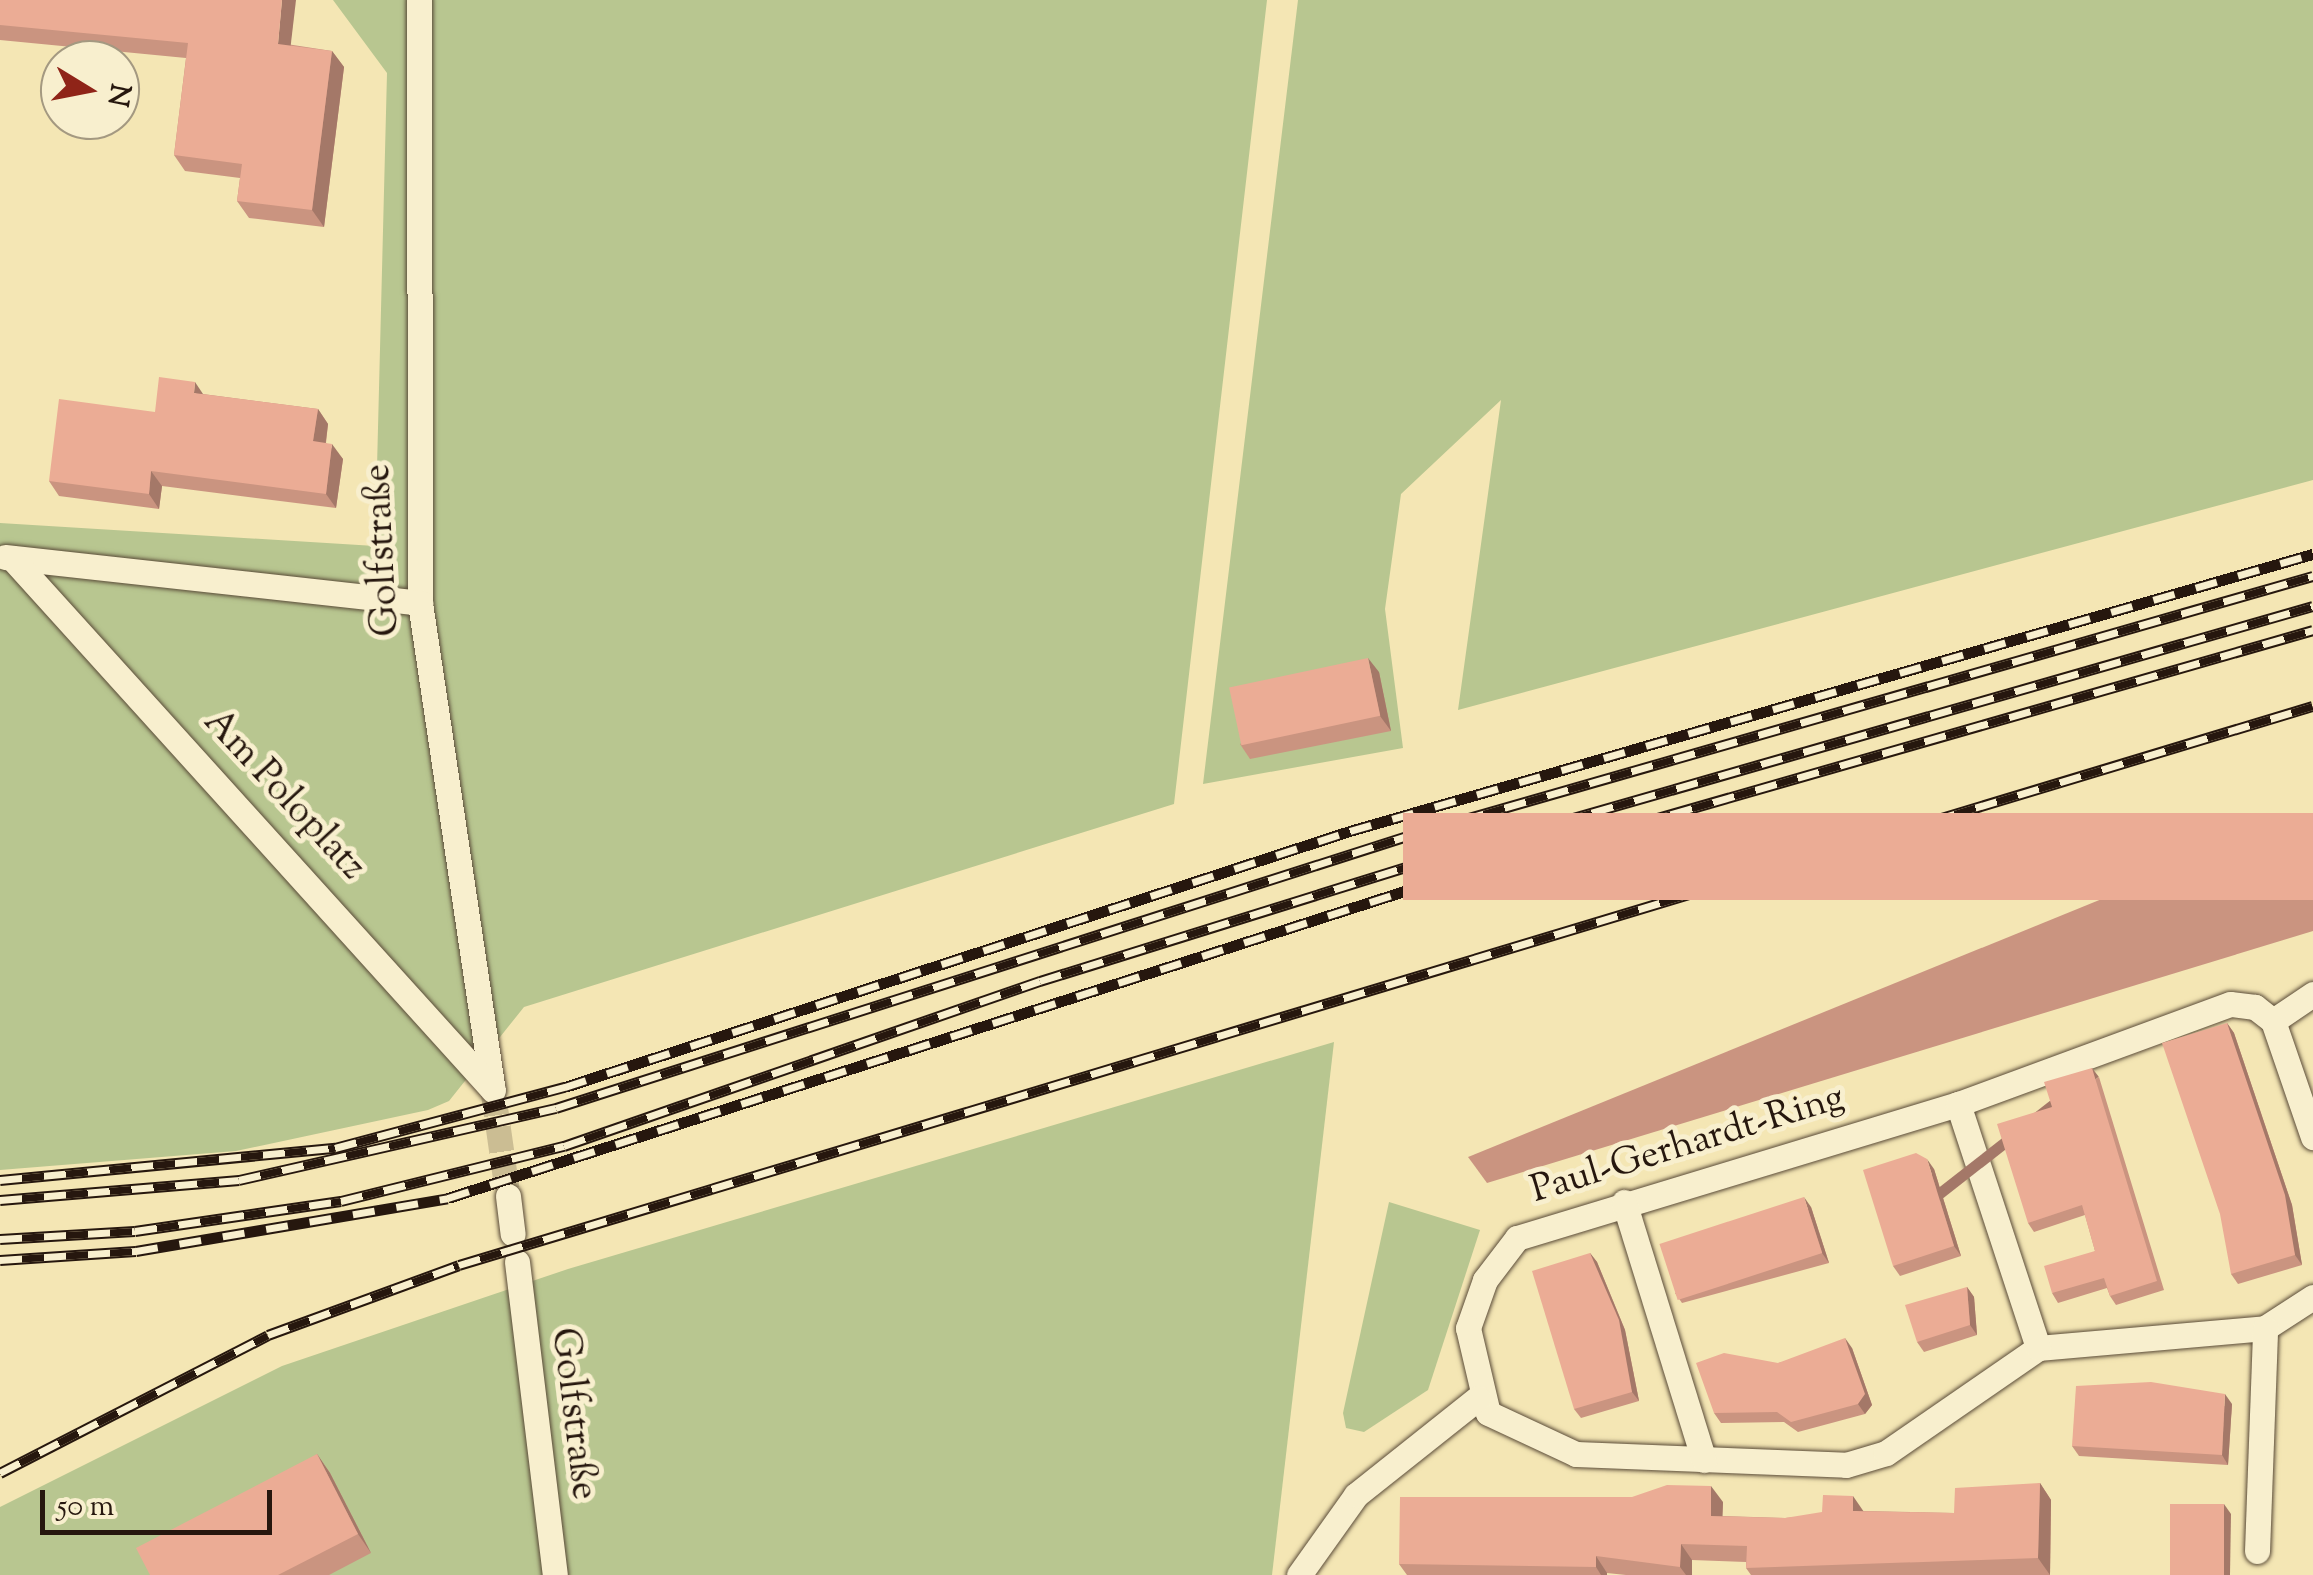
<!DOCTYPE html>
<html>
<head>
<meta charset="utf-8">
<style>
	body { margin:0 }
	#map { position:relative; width:2313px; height:1575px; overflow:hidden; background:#f4e6b4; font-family:"Sorts Mill Goudy",serif }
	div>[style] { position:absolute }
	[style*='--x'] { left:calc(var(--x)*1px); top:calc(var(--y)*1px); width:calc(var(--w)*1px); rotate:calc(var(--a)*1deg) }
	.green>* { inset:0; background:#b8c690 }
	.street-tunnel>* { height:25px; margin-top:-12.5px; transform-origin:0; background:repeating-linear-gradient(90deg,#cbbd93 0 25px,transparent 0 37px) }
	.roads { filter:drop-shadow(0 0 2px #5a4b38) drop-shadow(0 0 2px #5a4b38) }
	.street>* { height:25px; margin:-12.5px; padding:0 12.5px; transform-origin:12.5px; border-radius:12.5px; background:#f8efce }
	.rail>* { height:11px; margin-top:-5.5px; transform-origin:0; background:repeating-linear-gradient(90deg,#f8efce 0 22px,#26170e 0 44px); box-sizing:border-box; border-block:2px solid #26170e }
	.wall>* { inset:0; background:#ca9480 }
	.shaded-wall>* { inset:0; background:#a47868; transform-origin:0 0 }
	.building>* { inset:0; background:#ebac95; transform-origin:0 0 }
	span { translate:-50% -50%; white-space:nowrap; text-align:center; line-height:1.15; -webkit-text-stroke:10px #f8efce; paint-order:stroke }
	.street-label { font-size:38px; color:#26170e }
	.north { position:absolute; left:40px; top:40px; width:100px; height:100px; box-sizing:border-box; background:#f8efce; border:2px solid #a49981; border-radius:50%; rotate:100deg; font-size:28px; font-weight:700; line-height:40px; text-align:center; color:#26170e }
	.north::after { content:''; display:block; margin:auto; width:35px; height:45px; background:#8f2418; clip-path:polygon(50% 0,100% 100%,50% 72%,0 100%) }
	.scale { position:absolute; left:40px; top:1490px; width:232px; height:45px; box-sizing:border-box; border:5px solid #26170e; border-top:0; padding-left:12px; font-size:30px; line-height:35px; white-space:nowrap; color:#26170e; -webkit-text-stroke:8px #f8efce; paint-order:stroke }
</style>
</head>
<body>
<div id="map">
	<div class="green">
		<div style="clip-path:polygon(333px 0,1267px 0,1174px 804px,524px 1007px,449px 1101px,428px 1110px,236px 1151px,0 1170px,0 523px,375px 546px,387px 73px)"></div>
		<div style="clip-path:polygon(1298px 0,2313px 0,2313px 480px,1458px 710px,1501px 400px,1401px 494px,1385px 609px,1403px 748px,1203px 784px)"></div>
		<div style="clip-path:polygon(1334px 1042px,1272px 1575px,0 1575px,0 1507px,282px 1366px,568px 1269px)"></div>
		<div style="clip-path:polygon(1389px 1202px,1480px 1230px,1428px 1390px,1364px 1432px,1346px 1428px,1343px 1413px)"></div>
	</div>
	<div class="street-tunnel">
		<div style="--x:493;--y:1090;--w:107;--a:81.9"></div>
	</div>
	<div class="roads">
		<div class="street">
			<div style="--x:419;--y:0;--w:603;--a:89.9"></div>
			<div style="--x:420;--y:603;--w:492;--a:81.5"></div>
			<div style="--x:5;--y:557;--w:418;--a:6.3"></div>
			<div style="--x:12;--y:558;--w:717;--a:47.88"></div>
			<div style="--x:2313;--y:994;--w:48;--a:146"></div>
			<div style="--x:2273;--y:1021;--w:23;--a:-142"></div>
			<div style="--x:2255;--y:1007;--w:25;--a:-173"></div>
			<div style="--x:2230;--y:1004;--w:290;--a:159.8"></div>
			<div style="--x:1958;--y:1104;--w:461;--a:163.1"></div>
			<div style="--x:1517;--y:1238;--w:53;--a:127.3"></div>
			<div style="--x:1485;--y:1280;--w:51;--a:109.5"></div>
			<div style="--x:1468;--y:1328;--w:87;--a:76.8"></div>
			<div style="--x:1488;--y:1413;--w:97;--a:25"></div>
			<div style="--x:1576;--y:1454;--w:270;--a:2.3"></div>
			<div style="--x:1846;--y:1465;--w:42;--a:-16.7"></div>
			<div style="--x:1886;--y:1453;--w:185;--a:-34.6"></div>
			<div style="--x:2038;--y:1348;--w:228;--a:-5"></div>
			<div style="--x:2265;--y:1328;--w:57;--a:-32.9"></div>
			<div style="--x:2273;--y:1021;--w:123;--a:71"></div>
			<div style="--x:1958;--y:1104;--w:257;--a:71.8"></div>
			<div style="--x:508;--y:1196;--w:38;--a:83"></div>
			<div style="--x:1624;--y:1202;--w:270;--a:72.8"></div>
			<div style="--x:517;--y:1262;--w:315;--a:83.1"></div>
			<div style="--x:2257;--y:1551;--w:223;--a:-87.9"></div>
			<div style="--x:1299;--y:1575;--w:98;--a:-54.5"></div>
			<div style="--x:1356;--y:1495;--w:156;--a:-38.5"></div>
		</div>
	</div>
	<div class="rail">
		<div style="--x:0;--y:1180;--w:337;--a:-5.5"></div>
		<div style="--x:335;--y:1148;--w:238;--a:-14.9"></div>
		<div style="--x:565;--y:1087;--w:826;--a:-18.06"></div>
		<div style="--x:1350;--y:831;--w:1002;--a:-16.05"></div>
		<div style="--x:0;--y:1200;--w:240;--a:-4.8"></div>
		<div style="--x:239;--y:1180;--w:325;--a:-12.8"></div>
		<div style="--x:556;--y:1108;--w:907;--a:-17.72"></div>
		<div style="--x:1420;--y:832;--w:929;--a:-16"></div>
		<div style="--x:0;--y:1239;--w:135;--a:-3.4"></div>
		<div style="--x:135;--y:1231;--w:208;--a:-8.3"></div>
		<div style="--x:341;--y:1201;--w:230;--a:-13.9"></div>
		<div style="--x:564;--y:1146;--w:504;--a:-19.12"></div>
		<div style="--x:1040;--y:981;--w:445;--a:-17.3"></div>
		<div style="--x:1465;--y:849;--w:882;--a:-15.99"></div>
		<div style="--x:0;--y:1260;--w:136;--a:-3.8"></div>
		<div style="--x:136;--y:1251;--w:316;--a:-9.6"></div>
		<div style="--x:448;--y:1198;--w:1018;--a:-17.79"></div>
		<div style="--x:1417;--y:887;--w:932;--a:-16"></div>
		<div style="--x:0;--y:1473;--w:301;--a:-27.2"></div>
		<div style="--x:268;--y:1335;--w:203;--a:-20.1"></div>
		<div style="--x:459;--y:1265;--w:1936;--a:-16.78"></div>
	</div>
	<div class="wall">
		<div style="clip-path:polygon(0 0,332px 51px,344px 67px,324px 227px,249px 218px,237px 201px,240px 178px,185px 171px,174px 155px,186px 58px,0 40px)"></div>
		<div style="clip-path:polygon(203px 394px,318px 409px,328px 424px,326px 443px,343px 459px,336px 508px,162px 486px,159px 509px,59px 496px,49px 481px,155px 412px)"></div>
		<div style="clip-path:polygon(1379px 672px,1391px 731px,1250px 759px,1240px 744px)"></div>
		<div style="clip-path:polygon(2313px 813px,2313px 931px,1487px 1183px,1468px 1157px)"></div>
		<div style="clip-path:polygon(2227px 1023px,2234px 1033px,2292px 1205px,2302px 1265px,2238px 1284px,2231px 1274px)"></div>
		<div style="clip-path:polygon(2099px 1077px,2164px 1290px,2116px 1305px,2110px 1296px,2107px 1288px,2058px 1303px,2052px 1293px,2095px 1251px,2085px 1215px,2034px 1232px,2028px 1223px,2052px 1107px)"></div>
		<div style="clip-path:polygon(1934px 1169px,1961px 1256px,1900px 1276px,1893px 1266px)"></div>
		<div style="clip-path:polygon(1811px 1207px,1829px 1263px,1682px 1303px,1675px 1293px)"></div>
		<div style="clip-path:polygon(1590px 1253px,1597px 1262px,1625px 1330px,1639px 1401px,1581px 1418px,1574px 1409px)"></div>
		<div style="clip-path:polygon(1967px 1287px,1974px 1297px,1977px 1335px,1924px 1352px,1917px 1342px)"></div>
		<div style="clip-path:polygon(1852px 1348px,1872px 1405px,1865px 1414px,1798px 1432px,1784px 1422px,1721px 1423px,1714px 1413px,1778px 1363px)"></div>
		<div style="clip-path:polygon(2232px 1404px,2228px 1465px,2079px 1456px,2072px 1446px)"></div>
		<div style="clip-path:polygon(317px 1454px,330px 1473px,371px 1553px,329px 1575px,150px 1575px)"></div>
		<div style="clip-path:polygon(2040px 1483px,2051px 1500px,2050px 1575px,1751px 1575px,1746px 1568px,1746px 1562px,1692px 1560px,1692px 1575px,1626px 1575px,1607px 1573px,1607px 1575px,1407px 1575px,1399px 1564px,1723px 1502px,1722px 1516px,1785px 1518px,1863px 1511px,1954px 1513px)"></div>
	</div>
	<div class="shaded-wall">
		<div style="clip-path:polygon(282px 0,296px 0,289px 60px,278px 44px)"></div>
		<div style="clip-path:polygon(332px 51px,344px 67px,324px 227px,312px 210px)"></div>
		<div style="clip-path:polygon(195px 382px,205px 397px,194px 393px)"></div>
		<div style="clip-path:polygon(318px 409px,328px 424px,324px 456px,313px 441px)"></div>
		<div style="clip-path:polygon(332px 444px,343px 459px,336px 508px,326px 494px)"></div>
		<div style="clip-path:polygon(151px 471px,162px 486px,159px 509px,149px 494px)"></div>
		<div style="clip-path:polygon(1368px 658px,1379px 672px,1391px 731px,1380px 716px)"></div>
		<div style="clip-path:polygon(2227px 1023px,2234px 1033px,2292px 1205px,2302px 1265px,2295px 1255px)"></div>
		<div style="left:2092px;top:1068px;width:11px;height:223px;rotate:52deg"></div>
		<div style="clip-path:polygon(1927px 1159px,1934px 1169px,1961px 1256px,1954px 1246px)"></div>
		<div style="clip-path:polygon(1804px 1197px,1811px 1207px,1829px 1263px,1822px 1253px)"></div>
		<div style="clip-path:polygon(1590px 1253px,1597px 1262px,1625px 1330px,1639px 1401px,1632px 1392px)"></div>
		<div style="clip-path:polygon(1967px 1287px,1974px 1297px,1977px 1335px,1970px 1325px)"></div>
		<div style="clip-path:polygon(1845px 1338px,1852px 1348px,1872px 1405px,1865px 1414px,1858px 1404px)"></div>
		<div style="clip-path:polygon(2225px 1394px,2232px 1404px,2228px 1465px,2222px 1455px)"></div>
		<div style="clip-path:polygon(317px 1454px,330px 1473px,371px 1553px,358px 1534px)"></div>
		<div style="clip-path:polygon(2040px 1483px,2051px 1500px,2050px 1575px,2038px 1558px)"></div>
		<div style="clip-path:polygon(1711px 1486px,1723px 1502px,1722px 1532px,1711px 1516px)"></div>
		<div style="clip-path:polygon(1853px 1496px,1864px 1512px,1853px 1511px)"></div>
		<div style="clip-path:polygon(2224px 1504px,2231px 1514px,2230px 1575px,2223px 1575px)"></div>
		<div style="clip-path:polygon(1681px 1544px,1692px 1560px,1692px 1575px,1686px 1575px,1680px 1567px)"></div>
		<div style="clip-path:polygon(1596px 1556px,1607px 1573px,1607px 1575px,1601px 1575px,1596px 1567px)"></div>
	</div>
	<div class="building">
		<div style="clip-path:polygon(0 0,282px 0,278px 44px,332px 51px,312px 210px,237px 201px,242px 164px,174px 155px,188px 43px,0 25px)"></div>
		<div style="clip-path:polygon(159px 377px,195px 382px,194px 393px,318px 409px,313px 441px,332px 444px,326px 494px,151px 471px,149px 494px,49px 481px,59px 399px,155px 412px)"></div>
		<div style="left:1368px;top:658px;width:59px;height:142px;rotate:78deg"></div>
		<div style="left:2313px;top:813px;width:87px;height:910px;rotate:90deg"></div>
		<div style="clip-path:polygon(2227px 1023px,2285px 1195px,2295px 1255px,2231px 1274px,2220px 1214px,2162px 1043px)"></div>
		<div style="clip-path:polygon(2092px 1068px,2157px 1281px,2110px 1296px,2104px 1278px,2052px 1293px,2044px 1266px,2095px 1251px,2082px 1205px,2028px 1223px,1997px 1124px,2052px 1107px,2044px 1082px)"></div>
		<div style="clip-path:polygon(1916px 1153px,1927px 1159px,1954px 1246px,1893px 1266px,1863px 1170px)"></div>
		<div style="left:1804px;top:1197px;width:59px;height:152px;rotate:72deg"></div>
		<div style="clip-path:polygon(1590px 1253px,1619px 1320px,1632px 1392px,1574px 1409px,1532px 1271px)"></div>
		<div style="clip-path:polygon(1967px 1287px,1970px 1325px,1917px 1342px,1905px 1305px)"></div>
		<div style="clip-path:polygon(1845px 1338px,1865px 1394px,1858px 1404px,1791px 1422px,1777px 1412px,1714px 1413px,1696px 1363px,1724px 1353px,1778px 1363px)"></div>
		<div style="clip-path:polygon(2151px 1382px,2225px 1394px,2222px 1455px,2072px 1446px,2076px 1386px)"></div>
		<div style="clip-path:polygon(317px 1454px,358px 1534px,278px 1575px,150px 1575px,136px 1548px)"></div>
		<div style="clip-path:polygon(2040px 1483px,2038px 1558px,1746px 1568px,1747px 1546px,1681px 1544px,1680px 1567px,1596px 1556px,1596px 1567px,1399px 1564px,1400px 1497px,1632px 1497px,1667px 1485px,1711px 1486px,1711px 1516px,1785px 1518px,1822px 1512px,1823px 1495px,1853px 1496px,1853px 1511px,1954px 1513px,1955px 1488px)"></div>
		<div style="left:2170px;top:1504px;width:54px;height:71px"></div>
	</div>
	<div class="street-label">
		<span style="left:384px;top:550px;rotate:-93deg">Golfstraße</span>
		<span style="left:283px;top:796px;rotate:47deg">Am Poloplatz</span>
		<span style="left:1688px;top:1146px;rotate:-17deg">Paul-Gerhardt-Ring</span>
		<span style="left:572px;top:1414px;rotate:83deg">Golfstraße</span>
	</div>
	<div class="north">N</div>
	<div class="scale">50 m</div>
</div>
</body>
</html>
